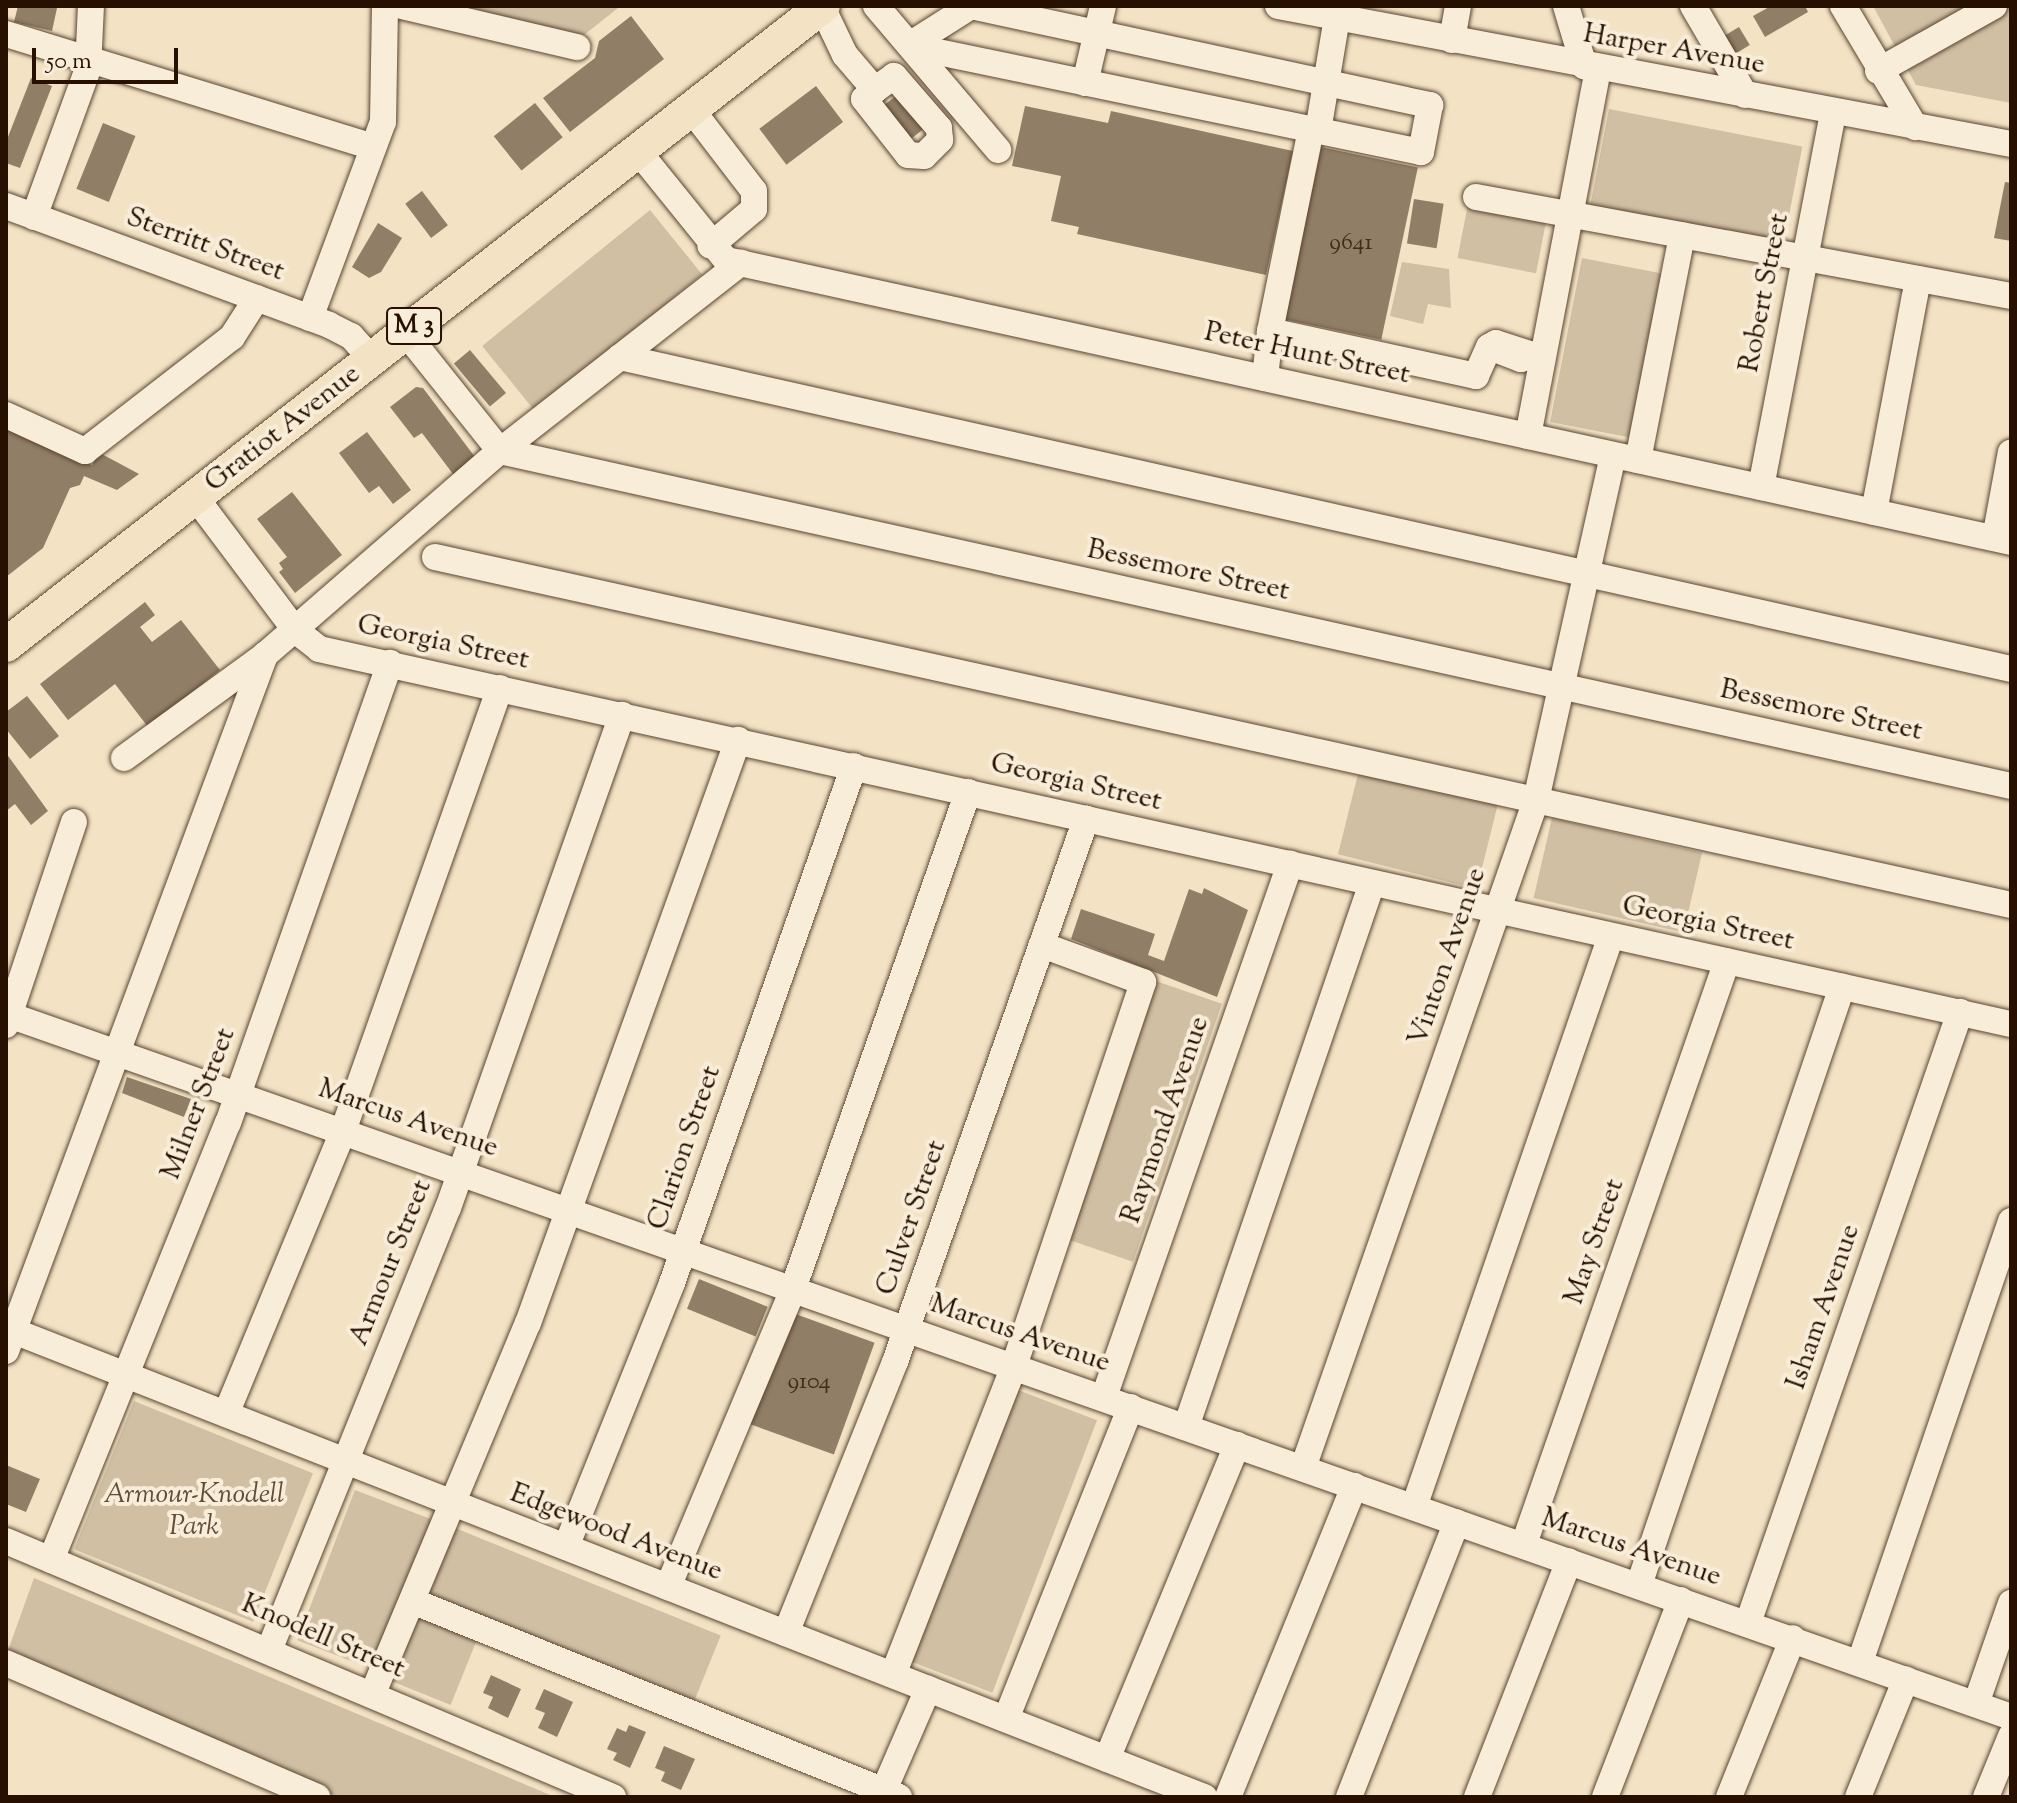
<!DOCTYPE html>
<html>
<head>
<meta charset="utf-8">
<style>
	body { margin:0 }
	#map { position:relative; width:2017px; height:1803px; overflow:hidden; background:#f3e3c4; font-family:"Sorts Mill Goudy",serif }
	div>[style] { position:absolute }
	[style*='--x'] { left:calc(var(--x)*1px); top:calc(var(--y)*1px); width:calc(var(--w)*1px); rotate:calc(var(--a)*1deg) }
	.green>* { inset:0; background:#d0bfa3; transform-origin:0 0 }
	.building>* { inset:0; background:#917e66; transform-origin:0 0 }
	.roads { filter:drop-shadow(0 0 2px #5a4531) drop-shadow(0 0 2px #5a4531) }
	.minor>* { height:26px; margin:-13px; padding:0 13px; transform-origin:13px; border-radius:13px; background:#f7edd9 }
	.major>* { height:34px; margin:-17px; padding:0 17px; transform-origin:17px; border-radius:17px; background:#f3e3c4 }
	span { translate:-50% -50%; white-space:nowrap; text-align:center; line-height:1.15; -webkit-text-stroke:8px #f7edd9; paint-order:stroke }
	.number-label { font-size:24px; color:#422c1a }
	.number-label span { -webkit-text-stroke-width:0 }
	.shield-label span { padding:2px 6px; background:#f7edd9; border:2px solid; border-radius:6px; -webkit-text-stroke-width:0 }
	.shield-label { font-size:26px; color:#271000; font-weight:700 }
	.street-label { font-size:28px; color:#271000 }
	.park-label { font-size:28px; color:#624d39; font-style:italic }
	.frame { position:absolute; inset:0; border:8px solid #271000; pointer-events:none }
	.scale { position:absolute; left:32px; top:48px; width:146px; height:36px; box-sizing:border-box; border:4px solid #271000; border-top:0; padding-left:10px; font-size:24px; line-height:28px; white-space:nowrap; color:#271000; -webkit-text-stroke:6px #f7edd9; paint-order:stroke }
</style>
</head>
<body>
<div id="map">
	<div class="green">
		<div style="clip-path:polygon(458px 6px,617px 6px,618px 8px,584px 35px)"></div>
		<div style="clip-path:polygon(1873px 6px,2011px 6px,2011px 103px,1916px 85px)"></div>
		<div style="left:1609px;top:109px;width:197px;height:105px;rotate:11deg"></div>
		<div style="left:1468px;top:204px;width:80px;height:55px;rotate:11deg"></div>
		<div style="left:650px;top:210px;width:83px;height:216px;rotate:51deg"></div>
		<div style="left:1582px;top:258px;width:88px;height:167px;rotate:11deg"></div>
		<div style="clip-path:polygon(1402px 262px,1449px 269px,1451px 308px,1428px 304px,1423px 324px,1390px 316px)"></div>
		<div style="left:1360px;top:766px;width:143px;height:91px;rotate:14deg"></div>
		<div style="left:1552px;top:818px;width:154px;height:82px;rotate:13deg"></div>
		<div style="left:1150px;top:979px;width:76px;height:273px;rotate:19deg"></div>
		<div style="left:1013px;top:1388px;width:90px;height:292px;rotate:21deg"></div>
		<div style="left:134px;top:1401px;width:193px;height:160px;rotate:22deg"></div>
		<div style="left:355px;top:1490px;width:88px;height:161px;rotate:21deg"></div>
		<div style="left:450px;top:1526px;width:292px;height:77px;rotate:22deg"></div>
		<div style="clip-path:polygon(34px 1578px,555px 1797px,332px 1797px,6px 1656px)"></div>
		<div style="left:416px;top:1609px;width:68px;height:76px;rotate:22deg"></div>
	</div>
	<div class="building">
		<div style="clip-path:polygon(18px 6px,57px 8px,52px 31px,14px 22px)"></div>
		<div style="clip-path:polygon(1771px 6px,1805px 6px,1808px 12px,1765px 37px,1753px 16px)"></div>
		<div style="clip-path:polygon(631px 16px,664px 59px,570px 132px,543px 98px,595px 58px,599px 41px)"></div>
		<div style="left:1739px;top:27px;width:21px;height:17px;rotate:59deg"></div>
		<div style="clip-path:polygon(31px 78px,52px 86px,20px 168px,6px 163px,6px 142px)"></div>
		<div style="left:816px;top:86px;width:45px;height:71px;rotate:53deg"></div>
		<div style="left:901px;top:92px;width:43px;height:29px;rotate:52deg"></div>
		<div style="left:535px;top:103px;width:44px;height:53px;rotate:51deg"></div>
		<div style="clip-path:polygon(1025px 106px,1108px 123px,1111px 111px,1293px 151px,1266px 275px,1077px 234px,1079px 227px,1051px 221px,1061px 176px,1012px 166px)"></div>
		<div style="left:103px;top:123px;width:35px;height:71px;rotate:22deg"></div>
		<div style="left:1321px;top:147px;width:99px;height:176px;rotate:12deg"></div>
		<div style="clip-path:polygon(2005px 182px,2011px 183px,2011px 241px,1994px 238px)"></div>
		<div style="left:422px;top:191px;width:43px;height:21px;rotate:53deg"></div>
		<div style="left:1414px;top:199px;width:30px;height:45px;rotate:9deg"></div>
		<div style="clip-path:polygon(378px 223px,402px 238px,381px 272px,369px 278px,352px 267px)"></div>
		<div style="left:470px;top:350px;width:56px;height:21px;rotate:50deg"></div>
		<div style="clip-path:polygon(416px 387px,423px 388px,475px 457px,453px 474px,422px 433px,414px 438px,390px 407px)"></div>
		<div style="clip-path:polygon(6px 427px,92px 465px,98px 452px,139px 474px,117px 490px,84px 476px,80px 485px,70px 488px,43px 548px,6px 577px)"></div>
		<div style="clip-path:polygon(367px 432px,411px 490px,393px 504px,379px 486px,369px 493px,339px 453px)"></div>
		<div style="clip-path:polygon(292px 492px,342px 555px,295px 593px,279px 572px,283px 569px,279px 563px,287px 557px,257px 519px)"></div>
		<div style="clip-path:polygon(145px 602px,155px 615px,140px 627px,152px 642px,181px 620px,220px 670px,148px 727px,115px 684px,68px 720px,40px 684px)"></div>
		<div style="clip-path:polygon(27px 696px,59px 736px,30px 759px,6px 729px,6px 712px)"></div>
		<div style="clip-path:polygon(6px 753px,48px 811px,31px 825px,15px 804px,6px 811px)"></div>
		<div style="clip-path:polygon(1204px 888px,1248px 910px,1217px 997px,1071px 939px,1081px 909px,1155px 934px,1148px 955px,1164px 961px,1189px 889px,1202px 894px)"></div>
		<div style="clip-path:polygon(127px 1077px,191px 1099px,184px 1117px,122px 1093px)"></div>
		<div style="left:699px;top:1279px;width:74px;height:32px;rotate:22deg"></div>
		<div style="left:790px;top:1312px;width:90px;height:119px;rotate:20deg"></div>
		<div style="clip-path:polygon(6px 1465px,40px 1479px,26px 1512px,6px 1504px)"></div>
		<div style="clip-path:polygon(491px 1675px,521px 1689px,508px 1718px,488px 1708px,493px 1697px,483px 1693px)"></div>
		<div style="clip-path:polygon(544px 1689px,573px 1702px,557px 1737px,538px 1728px,545px 1713px,535px 1709px)"></div>
		<div style="clip-path:polygon(629px 1725px,646px 1732px,630px 1768px,613px 1760px,617px 1753px,607px 1749px,617px 1728px,626px 1732px)"></div>
		<div style="clip-path:polygon(664px 1746px,695px 1759px,681px 1790px,661px 1781px,665px 1772px,655px 1768px)"></div>
	</div>
	<div class="roads">
		<div class="minor">
			<div style="--x:402;--y:6;--w:180;--a:13.2"></div>
			<div style="--x:876;--y:6;--w:189;--a:49.7"></div>
			<div style="--x:1278;--y:6;--w:746;--a:10.66"></div>
			<div style="--x:1566;--y:6;--w:63;--a:73.3"></div>
			<div style="--x:1693;--y:6;--w:103;--a:59.7"></div>
			<div style="--x:1843;--y:6;--w:141;--a:59.2"></div>
			<div style="--x:822;--y:7;--w:53;--a:64.4"></div>
			<div style="--x:845;--y:55;--w:46;--a:49.4"></div>
			<div style="--x:875;--y:90;--w:14;--a:141"></div>
			<div style="--x:864;--y:99;--w:71;--a:51.8"></div>
			<div style="--x:908;--y:155;--w:16;--a:4"></div>
			<div style="--x:924;--y:156;--w:23;--a:-45"></div>
			<div style="--x:940;--y:140;--w:12;--a:-95"></div>
			<div style="--x:939;--y:128;--w:69;--a:-130.9"></div>
			<div style="--x:894;--y:76;--w:24;--a:144"></div>
			<div style="--x:6;--y:34;--w:384;--a:17.1"></div>
			<div style="--x:1452;--y:40;--w:35;--a:-80"></div>
			<div style="--x:911;--y:44;--w:71;--a:-32.3"></div>
			<div style="--x:971;--y:6;--w:470;--a:12.2"></div>
			<div style="--x:1430;--y:105;--w:48;--a:100.8"></div>
			<div style="--x:1421;--y:152;--w:518;--a:-168.3"></div>
			<div style="--x:1878;--y:71;--w:133;--a:-29.3"></div>
			<div style="--x:1085;--y:83;--w:79;--a:-76.8"></div>
			<div style="--x:691;--y:109;--w:103;--a:52.5"></div>
			<div style="--x:754;--y:191;--w:18;--a:90"></div>
			<div style="--x:754;--y:209;--w:57;--a:139.9"></div>
			<div style="--x:1318;--y:131;--w:115;--a:-80.5"></div>
			<div style="--x:638;--y:151;--w:140;--a:51.1"></div>
			<div style="--x:726;--y:260;--w:1316;--a:12.38"></div>
			<div style="--x:1476;--y:197;--w:544;--a:10.48"></div>
			<div style="--x:6;--y:206;--w:344;--a:20.2"></div>
			<div style="--x:329;--y:325;--w:25;--a:27"></div>
			<div style="--x:351;--y:336;--w:31;--a:48"></div>
			<div style="--x:34;--y:217;--w:158;--a:-70"></div>
			<div style="--x:88;--y:69;--w:63;--a:-87.3"></div>
			<div style="--x:310;--y:318;--w:209;--a:-69.6"></div>
			<div style="--x:383;--y:122;--w:116;--a:-89"></div>
			<div style="--x:1270;--y:331;--w:206;--a:-78.5"></div>
			<div style="--x:405;--y:332;--w:152;--a:51.4"></div>
			<div style="--x:500;--y:451;--w:1548;--a:12.5"></div>
			<div style="--x:1526;--y:354;--w:7;--a:135"></div>
			<div style="--x:1521;--y:359;--w:34;--a:-159"></div>
			<div style="--x:1489;--y:347;--w:8;--a:-30"></div>
			<div style="--x:1496;--y:343;--w:48;--a:18.1"></div>
			<div style="--x:620;--y:357;--w:1426;--a:12.64"></div>
			<div style="--x:1265;--y:378;--w:47;--a:-83.9"></div>
			<div style="--x:1270;--y:331;--w:211;--a:12.3"></div>
			<div style="--x:1476;--y:376;--w:32;--a:-66"></div>
			<div style="--x:6;--y:415;--w:87;--a:24.5"></div>
			<div style="--x:85;--y:451;--w:186;--a:-37.8"></div>
			<div style="--x:232;--y:337;--w:46;--a:-57.3"></div>
			<div style="--x:1528;--y:436;--w:375;--a:-79.2"></div>
			<div style="--x:1638;--y:460;--w:229;--a:-78.9"></div>
			<div style="--x:1761;--y:487;--w:382;--a:-79.1"></div>
			<div style="--x:196;--y:498;--w:165;--a:53.1"></div>
			<div style="--x:295;--y:630;--w:31;--a:38"></div>
			<div style="--x:319;--y:649;--w:1733;--a:12.5"></div>
			<div style="--x:1874;--y:512;--w:237;--a:-79.3"></div>
			<div style="--x:1995;--y:538;--w:87;--a:-79.5"></div>
			<div style="--x:435;--y:557;--w:1614;--a:12.45"></div>
			<div style="--x:124;--y:758;--w:175;--a:-36.1"></div>
			<div style="--x:265;--y:655;--w:311;--a:-41"></div>
			<div style="--x:500;--y:451;--w:306;--a:-38"></div>
			<div style="--x:6;--y:1014;--w:2125;--a:19.32"></div>
			<div style="--x:6;--y:1025;--w:214;--a:-71.5"></div>
			<div style="--x:6;--y:1328;--w:1287;--a:21.38"></div>
			<div style="--x:6;--y:1351;--w:743;--a:-69.59"></div>
			<div style="--x:1104;--y:1397;--w:565;--a:-70.76"></div>
			<div style="--x:226;--y:1414;--w:306;--a:-67.5"></div>
			<div style="--x:343;--y:1131;--w:470;--a:-70.5"></div>
			<div style="--x:1186;--y:1427;--w:575;--a:-71.12"></div>
			<div style="--x:1303;--y:1468;--w:707;--a:-70.77"></div>
			<div style="--x:1536;--y:800;--w:353;--a:-77.4"></div>
			<div style="--x:1414;--y:1507;--w:604;--a:-70.97"></div>
			<div style="--x:6;--y:1541;--w:659;--a:22.87"></div>
			<div style="--x:1524;--y:1544;--w:617;--a:-70.8"></div>
			<div style="--x:566;--y:1547;--w:284;--a:-68.1"></div>
			<div style="--x:672;--y:1283;--w:548;--a:-70.61"></div>
			<div style="--x:51;--y:1560;--w:471;--a:-68"></div>
			<div style="--x:228;--y:1123;--w:488;--a:-70.6"></div>
			<div style="--x:1639;--y:1585;--w:632;--a:-71.25"></div>
			<div style="--x:668;--y:1587;--w:323;--a:-67.2"></div>
			<div style="--x:793;--y:1289;--w:527;--a:-70.6"></div>
			<div style="--x:412;--y:1601;--w:525;--a:21.92"></div>
			<div style="--x:1748;--y:1623;--w:647;--a:-70.86"></div>
			<div style="--x:786;--y:1633;--w:292;--a:-68.1"></div>
			<div style="--x:895;--y:1362;--w:576;--a:-70.62"></div>
			<div style="--x:270;--y:1648;--w:475;--a:-68"></div>
			<div style="--x:448;--y:1208;--w:523;--a:-70.56"></div>
			<div style="--x:1860;--y:1662;--w:466;--a:-71.1"></div>
			<div style="--x:6;--y:1663;--w:339;--a:23.3"></div>
			<div style="--x:893;--y:1675;--w:332;--a:-68.6"></div>
			<div style="--x:1014;--y:1366;--w:405;--a:-71.4"></div>
			<div style="--x:1143;--y:982;--w:108;--a:-159.9"></div>
			<div style="--x:373;--y:1693;--w:401;--a:-67.3"></div>
			<div style="--x:528;--y:1323;--w:620;--a:-70.19"></div>
			<div style="--x:1976;--y:1704;--w:107;--a:-70.9"></div>
			<div style="--x:1006;--y:1719;--w:336;--a:-68.2"></div>
			<div style="--x:1107;--y:1759;--w:340;--a:-67.5"></div>
			<div style="--x:881;--y:1797;--w:118;--a:-66.5"></div>
			<div style="--x:1228;--y:1797;--w:336;--a:-67.9"></div>
			<div style="--x:1349;--y:1797;--w:295;--a:-68.6"></div>
			<div style="--x:1477;--y:1797;--w:253;--a:-68.7"></div>
			<div style="--x:1605;--y:1797;--w:211;--a:-68.9"></div>
			<div style="--x:1729;--y:1797;--w:171;--a:-68.1"></div>
			<div style="--x:1858;--y:1797;--w:127;--a:-67.9"></div>
			<div style="--x:1986;--y:1797;--w:66;--a:-67.7"></div>
		</div>
		<div class="major">
			<div style="--x:6;--y:645;--w:1037;--a:-38.03"></div>
		</div>
	</div>
	<div class="number-label">
		<span style="left:1351px;top:244px">9641</span>
		<span style="left:809px;top:1383px">9104</span>
	</div>
	<div class="shield-label">
		<span style="left:414px;top:326px">M 3</span>
	</div>
	<div class="street-label">
		<span style="left:1674px;top:50px;rotate:10deg">Harper Avenue</span>
		<span style="left:205px;top:245px;rotate:20deg">Sterritt Street</span>
		<span style="left:1765px;top:293px;rotate:-79deg">Robert Street</span>
		<span style="left:1307px;top:354px;rotate:12deg">Peter Hunt Street</span>
		<span style="left:283px;top:429px;rotate:-38deg">Gratiot Avenue</span>
		<span style="left:1188px;top:571px;rotate:12deg">Bessemore Street</span>
		<span style="left:443px;top:643px;rotate:12deg">Georgia Street</span>
		<span style="left:1821px;top:711px;rotate:12deg">Bessemore Street</span>
		<span style="left:1076px;top:783px;rotate:13deg">Georgia Street</span>
		<span style="left:1708px;top:924px;rotate:12deg">Georgia Street</span>
		<span style="left:1448px;top:957px;rotate:-71deg">Vinton Avenue</span>
		<span style="left:199px;top:1104px;rotate:-69deg">Milner Street</span>
		<span style="left:408px;top:1119px;rotate:19deg">Marcus Avenue</span>
		<span style="left:1166px;top:1120px;rotate:-71deg">Raymond Avenue</span>
		<span style="left:685px;top:1148px;rotate:-71deg">Clarion Street</span>
		<span style="left:912px;top:1218px;rotate:-71deg">Culver Street</span>
		<span style="left:1595px;top:1242px;rotate:-71deg">May Street</span>
		<span style="left:391px;top:1263px;rotate:-68deg">Armour Street</span>
		<span style="left:1824px;top:1307px;rotate:-71deg">Isham Avenue</span>
		<span style="left:1020px;top:1334px;rotate:19deg">Marcus Avenue</span>
		<span style="left:616px;top:1533px;rotate:21deg">Edgewood Avenue</span>
		<span style="left:1631px;top:1548px;rotate:19deg">Marcus Avenue</span>
		<span style="left:323px;top:1637px;rotate:23deg">Knodell Street</span>
	</div>
	<div class="park-label">
		<span style="left:194px;top:1511px">Armour-Knodell<br>Park</span>
	</div>
	<div class="frame"></div>
	<div class="scale">50 m</div>
</div>
</body>
</html>
